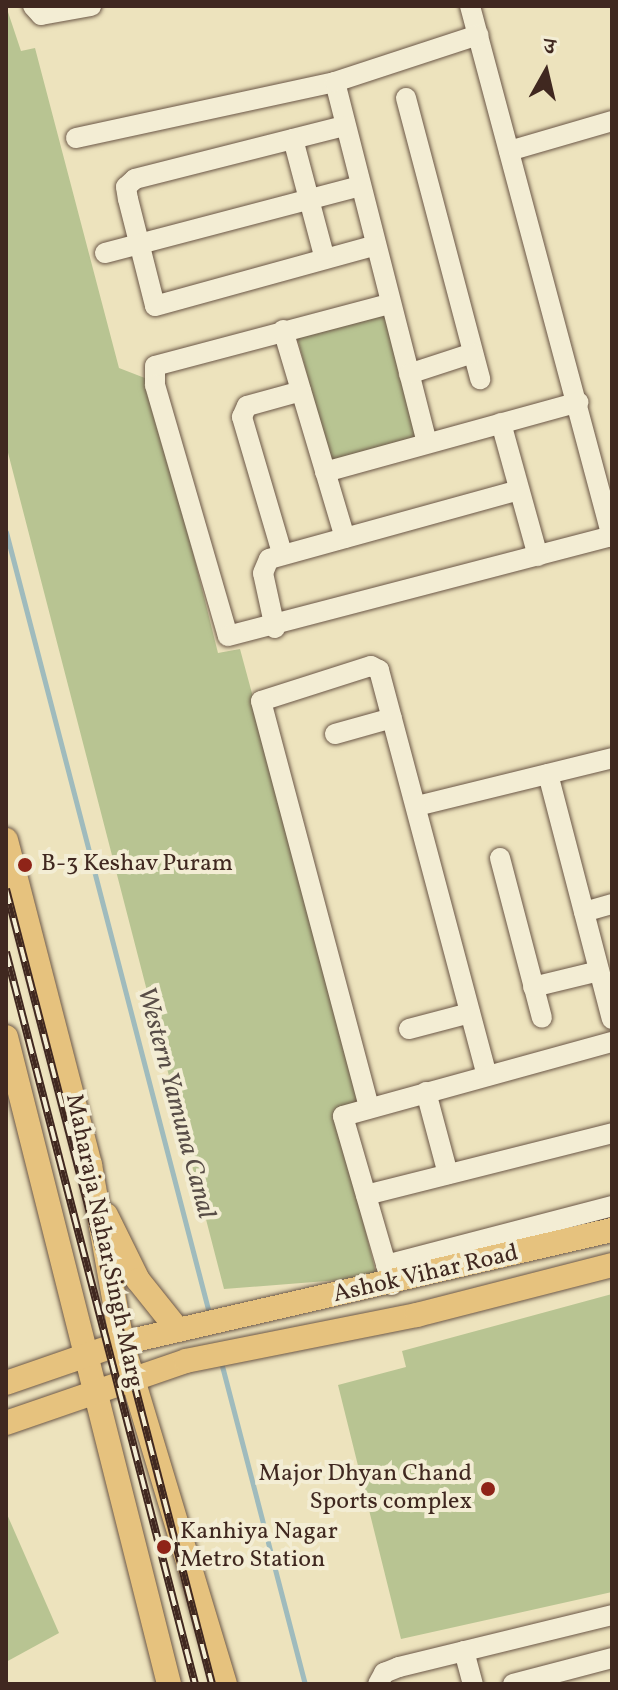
<!DOCTYPE html>
<html>
<head>
<meta charset="utf-8">
<style>
	body { margin:0 }
	#map { position:relative; width:618px; height:1690px; overflow:hidden; background:#ede3bd; font-family:Vollkorn,"Noto Serif Devanagari",serif }
	div>[style] { position:absolute }
	[style*='--x'] { left:calc(var(--x)*1px); top:calc(var(--y)*1px); width:calc(var(--w)*1px); rotate:calc(var(--a)*1deg) }
	.green>* { inset:0; background:#b8c492; transform-origin:0 0 }
	.stream>* { height:5px; margin:-2.5px; padding:0 2.5px; transform-origin:2.5px; border-radius:2.5px; background:#9fbbbd }
	.roads { filter:drop-shadow(0 0 2px #6b5747) drop-shadow(0 0 2px #6b5747) }
	.minor>* { height:20px; margin:-10px; padding:0 10px; transform-origin:10px; border-radius:10px; background:#f3edd4 }
	.major>* { height:24px; margin:-12px; padding:0 12px; transform-origin:12px; border-radius:12px; background:#e6c27e }
	.rail>* { height:8px; margin-top:-4px; transform-origin:0; background:repeating-linear-gradient(90deg,#f3edd4 0 15px,#402820 0 30px); box-sizing:border-box; border-block:2px solid #402820 }
	.dots>* { width:22px; height:22px; translate:-50% -50%; box-sizing:border-box; border:4px solid #f3edd4; border-radius:50% }
	span { translate:-50% -50%; white-space:nowrap; text-align:center; line-height:1.15; -webkit-text-stroke:8px #f3edd4; paint-order:stroke }
	.poi-label { font-size:24px; color:#402820 }
	.left { translate:0 -50%; text-align:left }
	.right { translate:-100% -50%; text-align:right }
	.street-label { font-size:24px; color:#402820 }
	.water-label { font-size:26px; color:#584d47; font-style:italic }
	.frame { position:absolute; inset:0; border:8px solid #402820; pointer-events:none }
	.north { position:absolute; left:506px; top:32px; width:80px; height:80px; -webkit-text-stroke:6px #f3edd4; paint-order:stroke; rotate:8deg; font-size:22px; font-weight:700; line-height:32px; text-align:center; color:#402820 }
	.north::after { content:''; display:block; margin:auto; width:28px; height:36px; background:#402820; clip-path:polygon(50% 0,100% 100%,50% 72%,0 100%) }
</style>
</head>
<body>
<div id="map">
	<div class="green">
		<div style="clip-path:polygon(6px 6px,21px 51px,35px 48px,119px 368px,150px 380px,218px 653px,240px 649px,362px 1100px,335px 1110px,377px 1277px,224px 1289px,6px 445px)"></div>
		<div style="left:385px;top:310px;width:131px;height:92px;rotate:75deg"></div>
		<div style="clip-path:polygon(612px 1294px,612px 1592px,401px 1639px,338px 1385px,406px 1367px,402px 1351px)"></div>
		<div style="clip-path:polygon(6px 1512px,59px 1633px,6px 1662px)"></div>
	</div>
	<div class="stream">
		<div style="--x:6;--y:532;--w:811;--a:75.43"></div>
		<div style="--x:221;--y:1362;--w:333;--a:75.4"></div>
	</div>
	<div class="roads">
		<div class="minor">
			<div style="--x:33;--y:6;--w:12;--a:48"></div>
			<div style="--x:41;--y:15;--w:51;--a:-10.2"></div>
			<div style="--x:470;--y:6;--w:550;--a:75.03"></div>
			<div style="--x:335;--y:82;--w:372;--a:75.7"></div>
			<div style="--x:406;--y:98;--w:291;--a:75.2"></div>
			<div style="--x:344;--y:126;--w:216;--a:165.8"></div>
			<div style="--x:135;--y:179;--w:12;--a:138"></div>
			<div style="--x:126;--y:187;--w:12;--a:81"></div>
			<div style="--x:128;--y:199;--w:110;--a:75.8"></div>
			<div style="--x:155;--y:306;--w:226;--a:-15.4"></div>
			<div style="--x:76;--y:138;--w:265;--a:-12.2"></div>
			<div style="--x:335;--y:82;--w:151;--a:-18.2"></div>
			<div style="--x:293;--y:139;--w:124;--a:75.1"></div>
			<div style="--x:509;--y:151;--w:107;--a:-16.2"></div>
			<div style="--x:105;--y:253;--w:260;--a:-14.7"></div>
			<div style="--x:389;--y:304;--w:242;--a:165.2"></div>
			<div style="--x:155;--y:366;--w:19;--a:90"></div>
			<div style="--x:155;--y:385;--w:261;--a:73.8"></div>
			<div style="--x:228;--y:636;--w:397;--a:-14.6"></div>
			<div style="--x:283;--y:330;--w:217;--a:73.4"></div>
			<div style="--x:409;--y:374;--w:67;--a:-18.2"></div>
			<div style="--x:501;--y:423;--w:138;--a:74.5"></div>
			<div style="--x:325;--y:472;--w:263;--a:-15.4"></div>
			<div style="--x:282;--y:553;--w:142;--a:-106.4"></div>
			<div style="--x:242;--y:417;--w:12;--a:-66"></div>
			<div style="--x:247;--y:406;--w:56;--a:-15.5"></div>
			<div style="--x:275;--y:628;--w:56;--a:-102.3"></div>
			<div style="--x:263;--y:573;--w:15;--a:-67"></div>
			<div style="--x:269;--y:559;--w:259;--a:-15.4"></div>
			<div style="--x:335;--y:734;--w:59;--a:-15.7"></div>
			<div style="--x:548;--y:774;--w:253;--a:75.4"></div>
			<div style="--x:417;--y:806;--w:201;--a:-13.8"></div>
			<div style="--x:500;--y:858;--w:165;--a:75.3"></div>
			<div style="--x:584;--y:912;--w:29;--a:-16"></div>
			<div style="--x:533;--y:987;--w:68;--a:-13.6"></div>
			<div style="--x:409;--y:1029;--w:63;--a:-14.7"></div>
			<div style="--x:426;--y:1092;--w:85;--a:75"></div>
			<div style="--x:369;--y:1107;--w:420;--a:-104.9"></div>
			<div style="--x:261;--y:701;--w:115;--a:-17.7"></div>
			<div style="--x:371;--y:666;--w:9;--a:27"></div>
			<div style="--x:379;--y:670;--w:420;--a:75.1"></div>
			<div style="--x:366;--y:1195;--w:254;--a:-14.1"></div>
			<div style="--x:386;--y:1265;--w:234;--a:-14.6"></div>
			<div style="--x:392;--y:1285;--w:176;--a:-106.2"></div>
			<div style="--x:343;--y:1116;--w:279;--a:-15.4"></div>
			<div style="--x:464;--y:1651;--w:34;--a:75"></div>
			<div style="--x:378;--y:1684;--w:13;--a:-61"></div>
			<div style="--x:384;--y:1673;--w:16;--a:-22"></div>
			<div style="--x:399;--y:1667;--w:219;--a:-13.7"></div>
			<div style="--x:513;--y:1684;--w:102;--a:-14.7"></div>
		</div>
		<div class="major">
			<div style="--x:6;--y:840;--w:336;--a:75.5"></div>
			<div style="--x:90;--y:1165;--w:181;--a:79.8"></div>
			<div style="--x:122;--y:1343;--w:356;--a:73.2"></div>
			<div style="--x:6;--y:1037;--w:667;--a:75.86"></div>
			<div style="--x:106;--y:1215;--w:72;--a:63.8"></div>
			<div style="--x:138;--y:1280;--w:64;--a:51.3"></div>
			<div style="--x:6;--y:1383;--w:123;--a:-19"></div>
			<div style="--x:122;--y:1343;--w:503;--a:-12.99"></div>
			<div style="--x:6;--y:1423;--w:190;--a:-19"></div>
			<div style="--x:186;--y:1361;--w:236;--a:-11.3"></div>
			<div style="--x:417;--y:1315;--w:201;--a:-14.4"></div>
		</div>
	</div>
	<div class="rail">
		<div style="--x:6;--y:889;--w:821;--a:75.47"></div>
		<div style="--x:6;--y:952;--w:756;--a:75.52"></div>
	</div>
	<div class="dots">
		<div style="left:25px;top:865px;background:#8f2418"></div>
		<div style="left:488px;top:1489px;background:#8f2418"></div>
		<div style="left:164px;top:1547px;background:#8f2418"></div>
	</div>
	<div class="poi-label">
		<span class="left" style="left:41px;top:865px">B-3 Keshav Puram</span>
		<span class="right" style="left:472px;top:1489px">Major Dhyan Chand<br>Sports complex</span>
		<span class="left" style="left:180px;top:1547px">Kanhiya Nagar<br>Metro Station</span>
	</div>
	<div class="street-label">
		<span style="left:103px;top:1241px;rotate:78deg">Maharaja Nahar Singh Marg</span>
		<span style="left:426px;top:1275px;rotate:-13deg">Ashok Vihar Road</span>
	</div>
	<div class="water-label">
		<span style="left:175px;top:1103px;rotate:75deg">Western Yamuna Canal</span>
	</div>
	<div class="frame"></div>
	<div class="north">उ</div>
</div>
</body>
</html>
